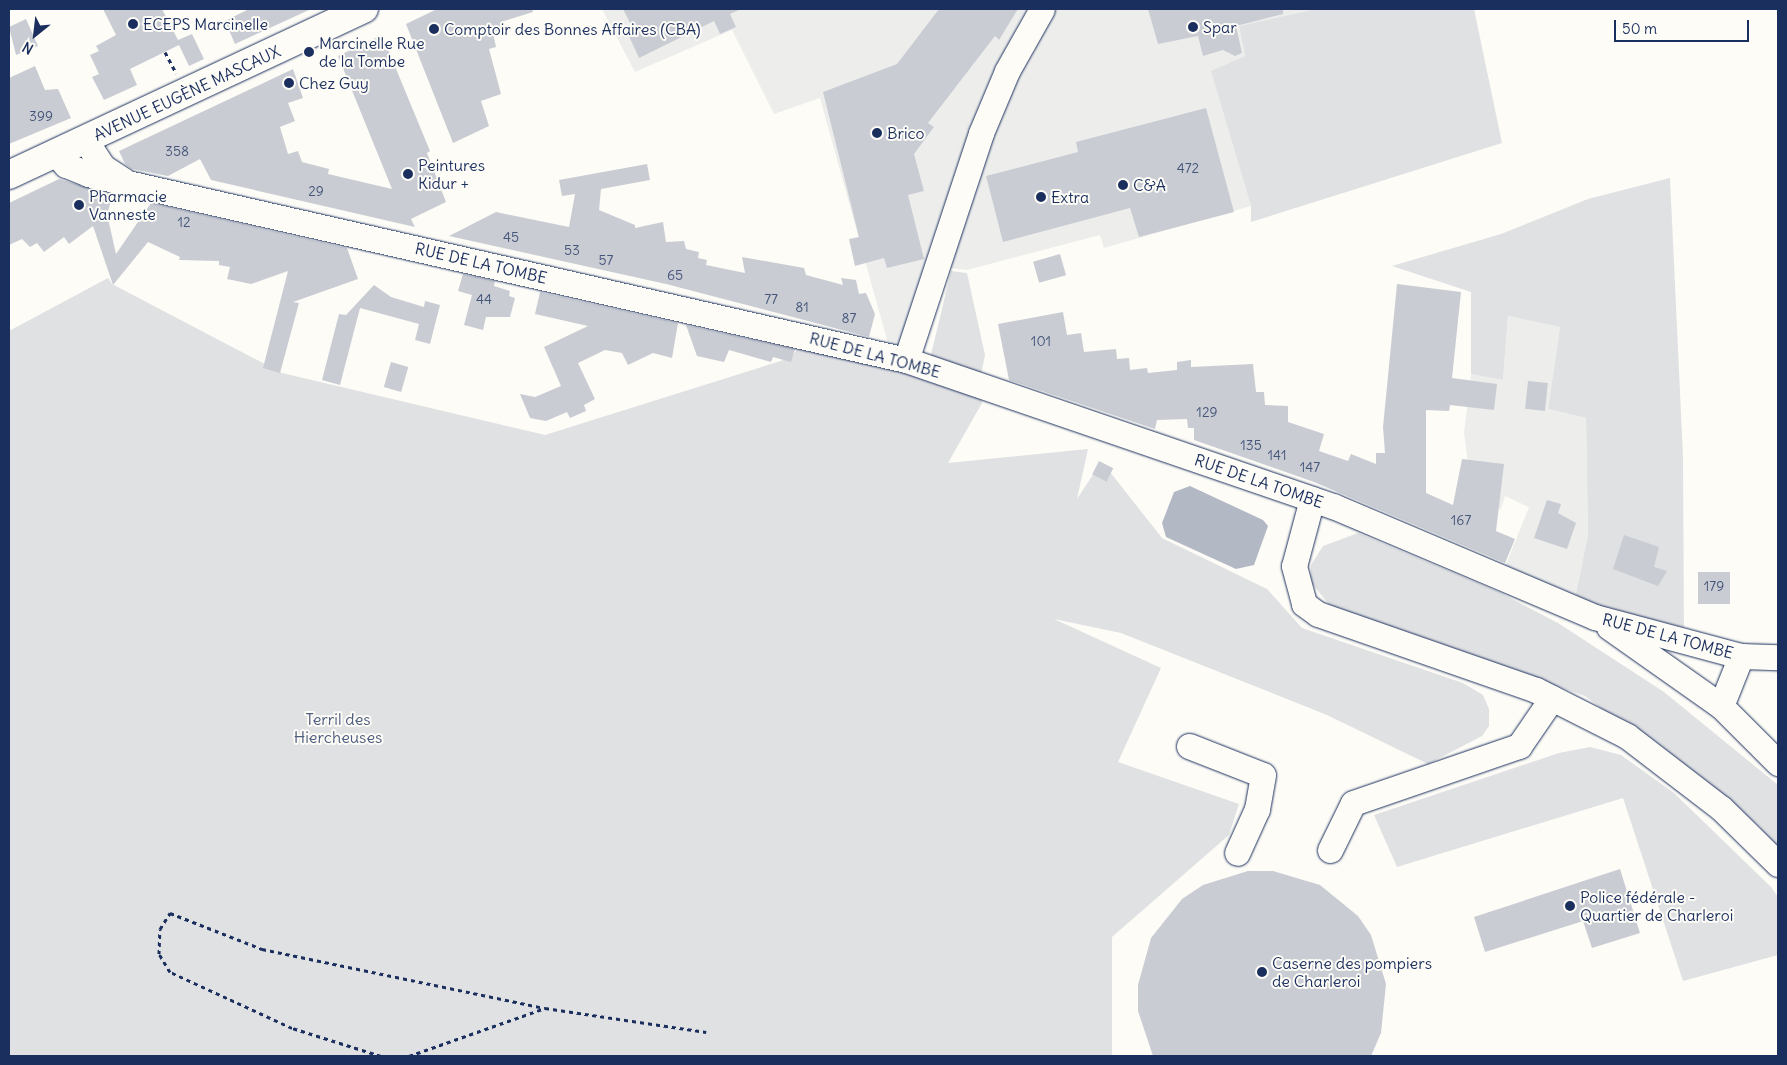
<!DOCTYPE html>
<html>
<head>
<meta charset="utf-8">
<style>
	body { margin:0 }
	#map { position:relative; width:1787px; height:1065px; overflow:hidden; background:#fdfcf7; font-family:Delius,sans-serif }
	div>[style] { position:absolute }
	[style*='--x'] { left:calc(var(--x)*1px); top:calc(var(--y)*1px); width:calc(var(--w)*1px); rotate:calc(var(--a)*1deg) }
	.built>* { inset:0; background:#edeeec }
	.green>* { inset:0; background:#e0e1e3 }
	.water>* { inset:0; background:#b3b8c5 }
	.building>* { inset:0; background:#c9ccd3; transform-origin:0 0 }
	.path>* { height:3px; margin-top:-1.5px; transform-origin:0; background:repeating-linear-gradient(90deg,#1b2f5e 0 4px,transparent 0 8px) }
	.roads { filter:drop-shadow(0 0 1px #1b2f5e) drop-shadow(0 0 1px #1b2f5e) }
	.minor>* { height:25px; margin:-12.5px; padding:0 12.5px; transform-origin:12.5px; border-radius:12.5px; background:#fdfcf7 }
	.major>* { height:28px; margin:-14px; padding:0 14px; transform-origin:14px; border-radius:14px; background:#fdfcf7 }
	.dots>* { width:14px; height:14px; translate:-50% -50%; box-sizing:border-box; border:2px solid #fdfcf7; border-radius:50% }
	span { translate:-50% -50%; white-space:nowrap; text-align:center; line-height:1.15; -webkit-text-stroke:4px #fdfcf7; paint-order:stroke }
	.number-label { font-size:14px; color:#46567b }
	.number-label span { -webkit-text-stroke-width:0 }
	.poi-label { font-size:16px; color:#1b2f5e }
	.left { translate:0 -50%; text-align:left }
	.street-label { font-size:16px; color:#1b2f5e }
	.park-label { font-size:16px; color:#4c5c7f }
	.frame { position:absolute; inset:0; border:10px solid #1b2f5e; pointer-events:none }
	.north { position:absolute; left:10px; top:10px; width:50px; height:50px; -webkit-text-stroke:4px #fdfcf7; paint-order:stroke; rotate:209deg; font-size:14px; font-weight:700; line-height:20px; text-align:center; color:#1b2f5e }
	.north::after { content:''; display:block; margin:auto; width:18px; height:22px; background:#1b2f5e; clip-path:polygon(50% 0,100% 100%,50% 72%,0 100%) }
	.scale { position:absolute; left:1614px; top:20px; width:135px; height:22px; box-sizing:border-box; border:2px solid #1b2f5e; border-top:0; padding-left:6px; font-size:15px; line-height:18px; white-space:nowrap; color:#1b2f5e; -webkit-text-stroke:4px #fdfcf7; paint-order:stroke }
</style>
</head>
<body>
<div id="map">
	<div class="built">
		<div style="clip-path:polygon(602px 9px,1317px 9px,1318px 11px,1239px 26px,1245px 56px,1212px 71px,1251px 206px,1104px 248px,1100px 235px,967px 270px,943px 267px,909px 354px,890px 351px,820px 98px,774px 114px,732px 30px,635px 72px)"></div>
		<div style="clip-path:polygon(1508px 316px,1560px 327px,1548px 409px,1586px 418px,1588px 535px,1573px 608px,1501px 577px,1529px 507px,1505px 496px,1501px 509px,1473px 503px,1464px 433px,1471px 374px,1503px 380px)"></div>
	</div>
	<div class="green">
		<div style="clip-path:polygon(1317px 9px,1474px 9px,1502px 143px,1251px 222px,1251px 206px,1211px 71px,1245px 56px,1239px 26px)"></div>
		<div style="clip-path:polygon(1670px 178px,1683px 456px,1684px 641px,1573px 608px,1588px 535px,1586px 418px,1548px 409px,1560px 327px,1508px 316px,1503px 380px,1471px 374px,1471px 292px,1392px 266px,1501px 234px,1588px 199px)"></div>
		<div style="clip-path:polygon(951px 271px,967px 273px,985px 355px,981px 375px,930px 359px)"></div>
		<div style="clip-path:polygon(108px 278px,112px 284px,282px 373px,545px 435px,790px 358px,807px 338px,981px 386px,982px 403px,948px 463px,1088px 449px,1077px 499px,1096px 470px,1110px 472px,1162px 538px,1267px 589px,1302px 628px,1463px 683px,1483px 695px,1489px 709px,1489px 726px,1482px 736px,1428px 764px,1327px 715px,1121px 633px,1054px 619px,1161px 668px,1118px 762px,1239px 804px,1229px 835px,1112px 937px,1112px 1056px,9px 1056px,9px 331px)"></div>
		<div style="clip-path:polygon(1358px 533px,1499px 592px,1558px 623px,1664px 692px,1778px 785px,1778px 849px,1759px 826px,1585px 696px,1331px 607px,1310px 581px,1311px 565px,1323px 546px)"></div>
		<div style="clip-path:polygon(1590px 747px,1621px 755px,1674px 793px,1771px 887px,1778px 897px,1778px 955px,1683px 981px,1623px 798px,1397px 867px,1374px 815px,1559px 753px)"></div>
	</div>
	<div class="water">
		<div style="clip-path:polygon(1190px 486px,1263px 520px,1268px 526px,1254px 565px,1236px 569px,1166px 537px,1162px 523px,1174px 492px)"></div>
	</div>
	<div class="building">
		<div style="clip-path:polygon(103px 9px,162px 9px,178px 40px,192px 34px,204px 59px,189px 66px,179px 45px,130px 69px,137px 85px,104px 100px,92px 77px,99px 74px,90px 55px,99px 51px,96px 46px,116px 35px)"></div>
		<div style="clip-path:polygon(249px 9px,311px 9px,235px 44px,225px 21px)"></div>
		<div style="clip-path:polygon(437px 9px,532px 9px,533px 12px,501px 22px,502px 29px,493px 33px,496px 47px,489px 49px,501px 94px,481px 101px,489px 126px,453px 143px,406px 24px)"></div>
		<div style="clip-path:polygon(623px 9px,741px 9px,730px 14px,736px 27px,720px 34px,714px 21px,639px 58px,628px 34px,634px 31px)"></div>
		<div style="clip-path:polygon(939px 9px,1018px 9px,999px 40px,995px 36px,928px 123px,934px 127px,914px 154px,924px 191px,908px 195px,924px 259px,887px 268px,884px 258px,855px 266px,849px 239px,859px 237px,823px 92px,897px 64px)"></div>
		<div style="clip-path:polygon(1148px 9px,1283px 9px,1283px 14px,1236px 26px,1242px 53px,1235px 56px,1223px 50px,1203px 56px,1198px 36px,1158px 44px)"></div>
		<div style="clip-path:polygon(26px 19px,38px 46px,16px 55px,9px 27px)"></div>
		<div style="clip-path:polygon(382px 35px,430px 151px,427px 153px,446px 202px,411px 219px,415px 227px,211px 180px,200px 159px,168px 176px,132px 169px,125px 164px,119px 151px,293px 69px,303px 98px,288px 103px,295px 121px,280px 127px,288px 154px,298px 151px,302px 162px,329px 169px,328px 174px,392px 189px,338px 56px)"></div>
		<div style="clip-path:polygon(35px 66px,45px 90px,58px 89px,71px 118px,9px 144px,9px 78px)"></div>
		<div style="clip-path:polygon(1206px 108px,1234px 212px,1139px 237px,1130px 208px,1003px 242px,986px 176px,1078px 152px,1076px 142px)"></div>
		<div style="clip-path:polygon(647px 164px,650px 180px,601px 189px,599px 210px,635px 225px,635px 228px,663px 222px,666px 242px,684px 241px,686px 249px,699px 252px,698px 258px,707px 260px,706px 265px,745px 273px,742px 257px,804px 268px,806px 275px,843px 285px,841px 278px,856px 280px,859px 294px,866px 293px,875px 314px,869px 337px,666px 284px,449px 236px,496px 212px,569px 227px,575px 194px,562px 196px,559px 180px)"></div>
		<div style="clip-path:polygon(59px 179px,113px 195px,107px 214px,116px 254px,151px 203px,347px 248px,358px 279px,293px 302px,299px 303px,280px 373px,263px 368px,288px 271px,251px 284px,227px 279px,230px 267px,219px 265px,219px 261px,179px 260px,180px 257px,148px 242px,113px 285px,93px 226px,69px 244px,64px 237px,44px 252px,37px 243px,30px 247px,22px 239px,9px 245px,9px 203px)"></div>
		<div style="left:1060px;top:254px;width:22px;height:28px;rotate:74deg"></div>
		<div style="clip-path:polygon(463px 274px,495px 281px,494px 286px,510px 291px,509px 296px,515px 298px,510px 317px,486px 317px,483px 330px,464px 325px,472px 295px,458px 291px)"></div>
		<div style="clip-path:polygon(1397px 284px,1461px 292px,1452px 378px,1497px 384px,1494px 410px,1450px 405px,1449px 411px,1426px 410px,1426px 493px,1453px 505px,1462px 459px,1504px 464px,1496px 531px,1515px 539px,1505px 563px,1314px 482px,1194px 440px,1194px 428px,1188px 428px,1187px 419px,1157px 420px,1155px 429px,1009px 380px,998px 324px,1063px 312px,1067px 335px,1081px 333px,1084px 352px,1116px 349px,1117px 359px,1129px 358px,1130px 370px,1147px 368px,1148px 373px,1177px 370px,1177px 362px,1191px 360px,1191px 367px,1253px 364px,1256px 392px,1264px 392px,1265px 405px,1288px 406px,1288px 422px,1324px 434px,1319px 451px,1348px 461px,1351px 454px,1376px 464px,1376px 453px,1385px 453px,1383px 427px)"></div>
		<div style="clip-path:polygon(374px 285px,391px 297px,424px 307px,425px 301px,440px 305px,430px 344px,415px 340px,419px 324px,360px 308px,340px 385px,322px 380px,339px 314px,346px 315px)"></div>
		<div style="clip-path:polygon(540px 292px,678px 323px,672px 358px,653px 353px,628px 365px,622px 353px,605px 350px,578px 363px,595px 399px,584px 405px,586px 411px,570px 418px,567px 412px,546px 421px,530px 418px,520px 394px,535px 397px,561px 386px,544px 347px,588px 326px,535px 314px)"></div>
		<div style="clip-path:polygon(686px 325px,795px 349px,791px 362px,773px 357px,771px 362px,729px 350px,724px 362px,697px 356px)"></div>
		<div style="left:391px;top:362px;width:18px;height:26px;rotate:16deg"></div>
		<div style="left:1528px;top:381px;width:20px;height:28px;rotate:6deg"></div>
		<div style="left:1099px;top:461px;width:16px;height:15px;rotate:27deg"></div>
		<div style="clip-path:polygon(1547px 500px,1561px 504px,1558px 513px,1576px 523px,1567px 549px,1534px 538px)"></div>
		<div style="clip-path:polygon(1624px 535px,1659px 547px,1654px 567px,1667px 571px,1658px 586px,1613px 569px)"></div>
		<div style="left:1698px;top:572px;width:32px;height:32px"></div>
		<div style="clip-path:polygon(1620px 869px,1640px 933px,1592px 948px,1583px 921px,1485px 952px,1474px 917px)"></div>
		<div style="clip-path:polygon(1248px 871px,1273px 871px,1320px 885px,1358px 916px,1371px 935px,1386px 984px,1381px 1033px,1371px 1056px,1153px 1056px,1138px 1011px,1138px 985px,1151px 938px,1182px 899px,1203px 885px)"></div>
	</div>
	<div class="path">
		<div style="--x:165;--y:52;--w:24;--a:62"></div>
		<div style="--x:381;--y:1056;--w:93;--a:-162.5"></div>
		<div style="--x:292;--y:1028;--w:134;--a:-155.3"></div>
		<div style="--x:170;--y:972;--w:21;--a:-121"></div>
		<div style="--x:159;--y:954;--w:25;--a:-88"></div>
		<div style="--x:160;--y:929;--w:19;--a:-58"></div>
		<div style="--x:170;--y:913;--w:99;--a:21.4"></div>
		<div style="--x:262;--y:949;--w:289;--a:11.8"></div>
		<div style="--x:409;--y:1056;--w:144;--a:-19.4"></div>
		<div style="--x:545;--y:1008;--w:163;--a:8.5"></div>
	</div>
	<div class="roads">
		<div class="minor">
			<div style="--x:86;--y:141;--w:31;--a:57"></div>
			<div style="--x:103;--y:167;--w:24;--a:33"></div>
			<div style="--x:56;--y:154;--w:15;--a:48"></div>
			<div style="--x:66;--y:165;--w:24;--a:22"></div>
			<div style="--x:88;--y:174;--w:839;--a:12.81"></div>
			<div style="--x:906;--y:360;--w:451;--a:18.9"></div>
			<div style="--x:1333;--y:506;--w:285;--a:23"></div>
			<div style="--x:1595;--y:617;--w:151;--a:15"></div>
			<div style="--x:1741;--y:656;--w:37;--a:2"></div>
			<div style="--x:906;--y:360;--w:239;--a:-71.7"></div>
			<div style="--x:981;--y:133;--w:67;--a:-67.2"></div>
			<div style="--x:1007;--y:71;--w:71;--a:-60.6"></div>
			<div style="--x:1312;--y:499;--w:69;--a:105"></div>
			<div style="--x:1294;--y:566;--w:39;--a:75"></div>
			<div style="--x:1304;--y:604;--w:17;--a:36"></div>
			<div style="--x:1318;--y:614;--w:231;--a:19.2"></div>
			<div style="--x:1536;--y:690;--w:102;--a:26.8"></div>
			<div style="--x:1627;--y:736;--w:118;--a:37.5"></div>
			<div style="--x:1721;--y:808;--w:80;--a:44.5"></div>
			<div style="--x:1609;--y:627;--w:137;--a:35.2"></div>
			<div style="--x:1721;--y:706;--w:81;--a:45"></div>
			<div style="--x:1721;--y:706;--w:54;--a:-68.2"></div>
			<div style="--x:1189;--y:746;--w:79;--a:21.4"></div>
			<div style="--x:1263;--y:775;--w:35;--a:100"></div>
			<div style="--x:1257;--y:809;--w:48;--a:114.4"></div>
			<div style="--x:1330;--y:850;--w:52;--a:-63.9"></div>
			<div style="--x:1353;--y:803;--w:176;--a:-19"></div>
			<div style="--x:1519;--y:746;--w:58;--a:-55.5"></div>
		</div>
		<div class="major">
			<div style="--x:9;--y:175;--w:392;--a:-25.1"></div>
		</div>
	</div>
	<div class="dots">
		<div style="left:133px;top:24px;background:#1b2f5e"></div>
		<div style="left:1193px;top:27px;background:#1b2f5e"></div>
		<div style="left:434px;top:29px;background:#1b2f5e"></div>
		<div style="left:309px;top:52px;background:#1b2f5e"></div>
		<div style="left:289px;top:83px;background:#1b2f5e"></div>
		<div style="left:877px;top:133px;background:#1b2f5e"></div>
		<div style="left:408px;top:174px;background:#1b2f5e"></div>
		<div style="left:1123px;top:185px;background:#1b2f5e"></div>
		<div style="left:1041px;top:197px;background:#1b2f5e"></div>
		<div style="left:79px;top:205px;background:#1b2f5e"></div>
		<div style="left:1570px;top:906px;background:#1b2f5e"></div>
		<div style="left:1262px;top:972px;background:#1b2f5e"></div>
	</div>
	<div class="number-label">
		<span style="left:41px;top:116px">399</span>
		<span style="left:177px;top:151px">358</span>
		<span style="left:1188px;top:168px">472</span>
		<span style="left:316px;top:191px">29</span>
		<span style="left:184px;top:222px">12</span>
		<span style="left:511px;top:237px">45</span>
		<span style="left:572px;top:250px">53</span>
		<span style="left:606px;top:260px">57</span>
		<span style="left:675px;top:275px">65</span>
		<span style="left:484px;top:299px">44</span>
		<span style="left:771px;top:299px">77</span>
		<span style="left:802px;top:307px">81</span>
		<span style="left:849px;top:318px">87</span>
		<span style="left:1041px;top:341px">101</span>
		<span style="left:1207px;top:412px">129</span>
		<span style="left:1251px;top:445px">135</span>
		<span style="left:1277px;top:455px">141</span>
		<span style="left:1310px;top:467px">147</span>
		<span style="left:1461px;top:520px">167</span>
		<span style="left:1714px;top:586px">179</span>
	</div>
	<div class="poi-label">
		<span class="left" style="left:143px;top:24px">ECEPS Marcinelle</span>
		<span class="left" style="left:1203px;top:27px">Spar</span>
		<span class="left" style="left:444px;top:29px">Comptoir des Bonnes Affaires (CBA)</span>
		<span class="left" style="left:319px;top:52px">Marcinelle Rue<br>de la Tombe</span>
		<span class="left" style="left:299px;top:83px">Chez Guy</span>
		<span class="left" style="left:887px;top:133px">Brico</span>
		<span class="left" style="left:418px;top:174px">Peintures<br>Kidur +</span>
		<span class="left" style="left:1133px;top:185px">C&amp;A</span>
		<span class="left" style="left:89px;top:205px">Pharmacie<br>Vanneste</span>
		<span class="left" style="left:1051px;top:197px">Extra</span>
		<span class="left" style="left:1580px;top:906px">Police fédérale -<br>Quartier de Charleroi</span>
		<span class="left" style="left:1272px;top:972px">Caserne des pompiers<br>de Charleroi</span>
	</div>
	<div class="street-label">
		<span style="left:187px;top:93px;rotate:-25deg">AVENUE EUGÈNE MASCAUX</span>
		<span style="left:481px;top:263px;rotate:13deg">RUE DE LA TOMBE</span>
		<span style="left:875px;top:355px;rotate:15deg">RUE DE LA TOMBE</span>
		<span style="left:1259px;top:481px;rotate:19deg">RUE DE LA TOMBE</span>
		<span style="left:1668px;top:636px;rotate:15deg">RUE DE LA TOMBE</span>
	</div>
	<div class="park-label">
		<span style="left:338px;top:728px">Terril des<br>Hiercheuses</span>
	</div>
	<div class="frame"></div>
	<div class="north">N</div>
	<div class="scale">50 m</div>
</div>
</body>
</html>
